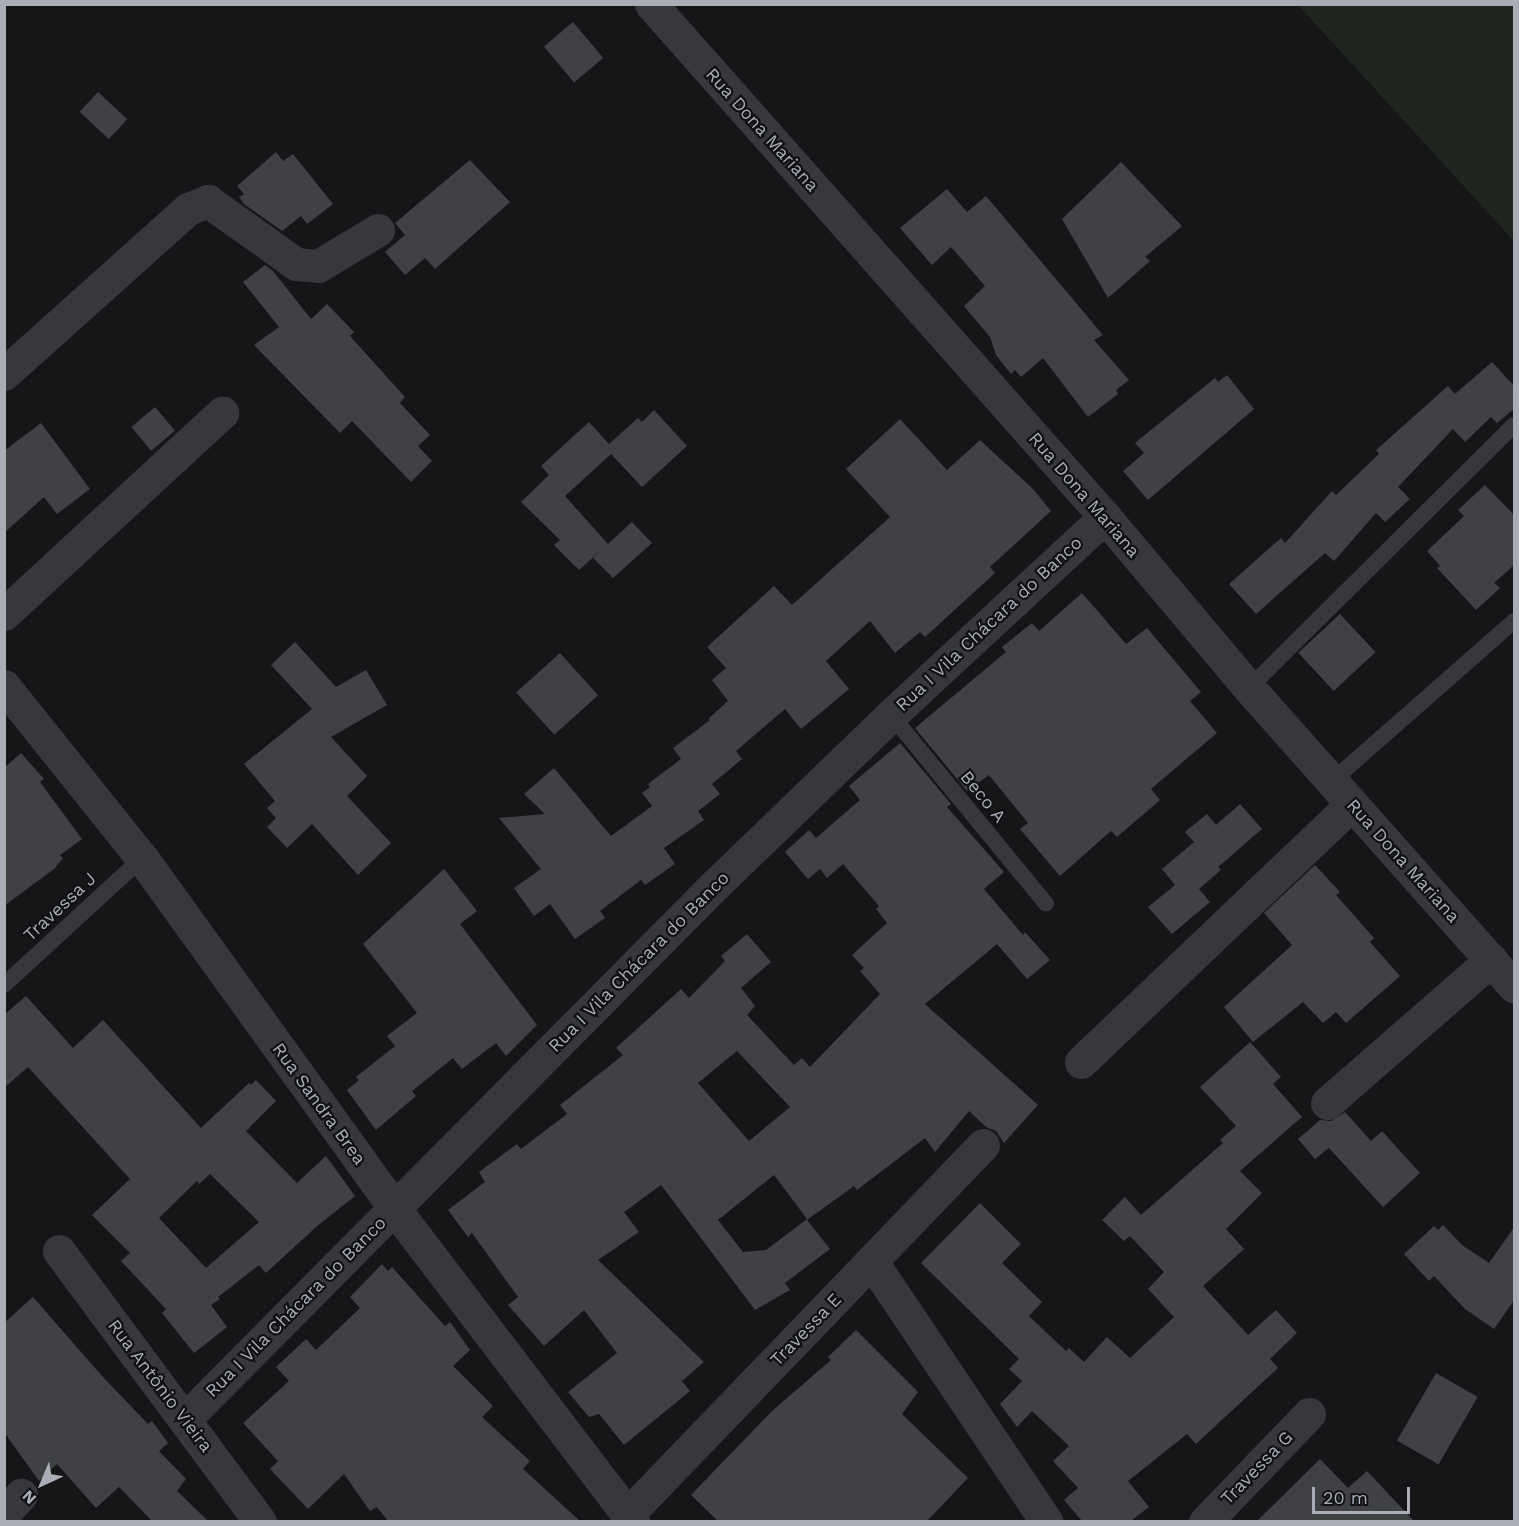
<!DOCTYPE html>
<html>
<head>
<meta charset="utf-8">
<style>
	body { margin:0 }
	#map { position:relative; width:1519px; height:1526px; overflow:hidden; background:#161618; font-family:"Work Sans",sans-serif }
	div>[style] { position:absolute }
	[style*='--x'] { left:calc(var(--x)*1px); top:calc(var(--y)*1px); width:calc(var(--w)*1px); rotate:calc(var(--a)*1deg) }
	.green>* { inset:0; background:#1e261f }
	.building>* { inset:0; background:#404145; transform-origin:0 0 }
	.lane>* { height:16px; margin:-8px; padding:0 8px; transform-origin:8px; border-radius:8px; background:#37383d }
	.street>* { height:33px; margin:-16.5px; padding:0 16.5px; transform-origin:16.5px; border-radius:16.5px; background:#37383d }
	span { translate:-50% -50%; white-space:nowrap; text-align:center; line-height:1.15; -webkit-text-stroke:4.5px #111113; paint-order:stroke }
	.street-label { font-size:18px; color:#a8adb8 }
	.frame { position:absolute; inset:0; border:6px solid #a8adb8; pointer-events:none }
	.north { position:absolute; left:12px; top:1454px; width:60px; height:60px; -webkit-text-stroke:4px #111113; paint-order:stroke; rotate:224deg; font-size:16px; font-weight:700; line-height:24px; text-align:center; color:#a8adb8 }
	.north::after { content:''; display:block; margin:auto; width:21px; height:27px; background:#a8adb8; clip-path:polygon(50% 0,100% 100%,50% 72%,0 100%) }
	.scale { position:absolute; left:1312px; top:1487px; width:98px; height:27px; box-sizing:border-box; border:3px solid #a8adb8; border-top:0; padding-left:8px; font-size:18px; line-height:21px; white-space:nowrap; color:#a8adb8; -webkit-text-stroke:4px #111113; paint-order:stroke }
</style>
</head>
<body>
<div id="map">
	<div class="green">
		<div style="clip-path:polygon(1298px 5px,1514px 5px,1514px 241px)"></div>
	</div>
	<div class="building">
		<div style="left:573px;top:22px;width:47px;height:38px;rotate:50deg"></div>
		<div style="left:98px;top:92px;width:40px;height:27px;rotate:43deg"></div>
		<div style="clip-path:polygon(276px 152px,283px 161px,293px 154px,333px 204px,307px 224px,301px 216px,282px 231px,244px 204px,239px 197px,244px 194px,237px 186px)"></div>
		<div style="clip-path:polygon(470px 160px,510px 202px,435px 269px,425px 258px,405px 275px,385px 252px,405px 235px,395px 223px)"></div>
		<div style="clip-path:polygon(1121px 162px,1182px 226px,1145px 257px,1150px 261px,1108px 298px,1062px 219px)"></div>
		<div style="clip-path:polygon(947px 189px,967px 212px,986px 196px,1103px 335px,1094px 340px,1129px 380px,1116px 390px,1118px 394px,1088px 417px,1043px 358px,1021px 377px,1015px 370px,1011px 374px,996px 355px,990px 337px,964px 306px,985px 286px,951px 247px,932px 265px,900px 228px)"></div>
		<div style="clip-path:polygon(265px 265px,273px 271px,311px 319px,327px 304px,354px 332px,350px 336px,405px 397px,400px 403px,430px 435px,418px 446px,432px 461px,411px 482px,352px 421px,340px 433px,254px 345px,279px 327px,243px 282px)"></div>
		<div style="clip-path:polygon(1492px 362px,1515px 387px,1515px 408px,1497px 423px,1491px 417px,1465px 442px,1453px 429px,1398px 487px,1410px 499px,1385px 522px,1376px 513px,1334px 561px,1325px 553px,1256px 614px,1229px 584px,1281px 538px,1285px 543px,1332px 491px,1336px 495px,1379px 454px,1376px 450px,1448px 386px,1455px 394px)"></div>
		<div style="clip-path:polygon(1227px 375px,1254px 409px,1148px 500px,1123px 471px,1144px 453px,1135px 443px,1215px 378px,1218px 382px)"></div>
		<div style="left:155px;top:407px;width:31px;height:31px;rotate:50deg"></div>
		<div style="clip-path:polygon(654px 410px,687px 446px,642px 487px,611px 454px,565px 496px,608px 544px,632px 522px,652px 543px,613px 578px,593px 558px,606px 546px,579px 570px,554px 545px,560px 540px,521px 502px,549px 475px,541px 466px,589px 422px,609px 444px,638px 418px,642px 422px)"></div>
		<div style="clip-path:polygon(900px 419px,947px 470px,980px 440px,1033px 489px,1051px 511px,990px 567px,995px 573px,925px 637px,920px 632px,895px 653px,870px 621px,826px 661px,849px 689px,801px 729px,785px 709px,736px 751px,742px 759px,712px 784px,720px 794px,698px 811px,704px 820px,664px 848px,675px 864px,645px 885px,641px 880px,600px 911px,605px 918px,575px 939px,550px 904px,534px 916px,514px 888px,541px 869px,499px 818px,545px 814px,524px 794px,554px 768px,611px 836px,652px 806px,642px 793px,650px 787px,648px 784px,681px 759px,673px 748px,710px 720px,708px 719px,728px 701px,712px 680px,726px 668px,707px 647px,774px 586px,792px 605px,890px 517px,846px 469px)"></div>
		<div style="clip-path:polygon(41px 423px,90px 489px,57px 514px,44px 497px,4px 533px,4px 451px)"></div>
		<div style="clip-path:polygon(1485px 485px,1515px 516px,1515px 564px,1494px 583px,1500px 588px,1476px 610px,1437px 568px,1440px 566px,1427px 551px,1464px 516px,1458px 510px)"></div>
		<div style="clip-path:polygon(1082px 593px,1126px 644px,1147px 628px,1201px 692px,1190px 701px,1217px 733px,1151px 789px,1160px 800px,1117px 837px,1111px 831px,1060px 876px,1020px 829px,1028px 823px,989px 775px,967px 791px,915px 728px,1006px 652px,1002px 647px,1032px 623px,1039px 631px)"></div>
		<div style="left:1340px;top:614px;width:52px;height:57px;rotate:47deg"></div>
		<div style="clip-path:polygon(295px 642px,336px 687px,366px 670px,387px 705px,331px 737px,367px 776px,347px 796px,391px 843px,358px 875px,312px 824px,287px 848px,267px 827px,276px 818px,267px 808px,275px 801px,244px 764px,312px 709px,271px 665px)"></div>
		<div style="left:560px;top:653px;width:57px;height:59px;rotate:48deg"></div>
		<div style="clip-path:polygon(evenodd,900px 743px,951px 804px,947px 807px,1004px 872px,984px 889px,1023px 935px,1025px 932px,1050px 960px,1027px 979px,997px 944px,925px 1004px,1038px 1105px,1004px 1143px,996px 1131px,986px 1127px,969px 1111px,935px 1152px,925px 1138px,857px 1190px,854px 1186px,807px 1220px,830px 1249px,785px 1283px,790px 1290px,755px 1310px,661px 1185px,624px 1212px,639px 1232px,598px 1260px,704px 1362px,682px 1381px,690px 1391px,624px 1445px,599px 1414px,589px 1417px,568px 1392px,617px 1353px,584px 1310px,544px 1346px,508px 1305px,518px 1297px,472px 1233px,468px 1237px,448px 1210px,485px 1182px,479px 1172px,517px 1144px,521px 1149px,567px 1114px,560px 1105px,623px 1055px,616px 1048px,681px 989px,689px 998px,725px 961px,721px 956px,747px 934px,771px 962px,741px 988px,755px 1006px,747px 1015px,794px 1065px,802px 1058px,810px 1067px,880px 994px,860px 971px,864px 968px,852px 955px,887px 923px,876px 909px,879px 906px,843px 864px,827px 878px,820px 869px,808px 879px,785px 852px,809px 830px,816px 838px,860px 800px,849px 786px,900px 743px,737px 1051px,790px 1107px,749px 1141px,698px 1083px,737px 1051px,900px 743px,774px 1175px,807px 1219px,766px 1250px,743px 1252px,718px 1220px,774px 1175px)"></div>
		<div style="clip-path:polygon(21px 753px,44px 779px,40px 782px,82px 839px,60px 855px,63px 858px,54px 869px,4px 906px,4px 768px)"></div>
		<div style="clip-path:polygon(1240px 804px,1262px 829px,1218px 867px,1221px 870px,1199px 889px,1210px 902px,1172px 934px,1148px 907px,1175px 885px,1162px 869px,1194px 842px,1185px 832px,1207px 814px,1216px 825px)"></div>
		<div style="clip-path:polygon(1315px 865px,1340px 892px,1336px 895px,1374px 938px,1370px 942px,1400px 976px,1346px 1023px,1336px 1012px,1323px 1023px,1303px 1002px,1253px 1042px,1224px 1007px,1292px 945px,1264px 913px)"></div>
		<div style="clip-path:polygon(444px 869px,477px 911px,460px 924px,537px 1025px,506px 1056px,496px 1043px,462px 1069px,453px 1058px,412px 1091px,416px 1096px,376px 1130px,347px 1090px,359px 1080px,356px 1077px,395px 1046px,387px 1036px,417px 1013px,363px 944px)"></div>
		<div style="clip-path:polygon(evenodd,26px 996px,73px 1048px,103px 1020px,201px 1128px,249px 1083px,251px 1085px,256px 1080px,276px 1101px,246px 1131px,297px 1183px,326px 1156px,355px 1196px,316px 1227px,266px 1273px,259px 1265px,218px 1297px,220px 1299px,211px 1305px,227px 1327px,194px 1353px,162px 1313px,166px 1309px,121px 1261px,130px 1253px,92px 1215px,130px 1179px,28px 1067px,4px 1088px,4px 1015px,26px 996px,210px 1174px,259px 1222px,206px 1268px,159px 1218px,197px 1181px,199px 1184px,210px 1174px)"></div>
		<div style="clip-path:polygon(1250px 1042px,1281px 1077px,1273px 1084px,1302px 1117px,1240px 1171px,1262px 1193px,1226px 1229px,1244px 1249px,1203px 1286px,1248px 1335px,1276px 1310px,1297px 1333px,1270px 1359px,1278px 1368px,1196px 1444px,1187px 1434px,1128px 1481px,1149px 1507px,1131px 1521px,1082px 1521px,1064px 1500px,1078px 1488px,1053px 1461px,1069px 1446px,1032px 1411px,1017px 1427px,1000px 1404px,1022px 1381px,1009px 1369px,1019px 1359px,921px 1263px,980px 1203px,1021px 1244px,1002px 1263px,1042px 1302px,1029px 1316px,1066px 1351px,1069px 1348px,1084px 1362px,1107px 1337px,1130px 1358px,1174px 1317px,1148px 1289px,1164px 1272px,1130px 1236px,1124px 1241px,1102px 1220px,1125px 1197px,1141px 1215px,1223px 1143px,1220px 1140px,1236px 1126px,1200px 1087px)"></div>
		<div style="clip-path:polygon(1345px 1112px,1371px 1141px,1382px 1131px,1420px 1173px,1383px 1207px,1329px 1148px,1315px 1159px,1298px 1139px,1320px 1120px,1331px 1121px)"></div>
		<div style="clip-path:polygon(1443px 1225px,1462px 1245px,1489px 1263px,1515px 1226px,1515px 1299px,1494px 1329px,1465px 1309px,1434px 1276px,1429px 1281px,1404px 1254px,1434px 1226px,1438px 1230px)"></div>
		<div style="clip-path:polygon(382px 1264px,388px 1271px,392px 1267px,445px 1326px,450px 1322px,470px 1350px,453px 1366px,493px 1406px,482px 1417px,530px 1461px,523px 1469px,580px 1521px,388px 1521px,377px 1507px,370px 1511px,344px 1474px,308px 1509px,270px 1469px,278px 1461px,243px 1423px,289px 1381px,276px 1367px,306px 1339px,316px 1350px,360px 1308px,350px 1297px)"></div>
		<div style="clip-path:polygon(33px 1297px,102px 1376px,148px 1424px,152px 1421px,168px 1443px,159px 1451px,186px 1479px,177px 1491px,208px 1521px,152px 1521px,119px 1487px,96px 1508px,57px 1464px,39px 1481px,4px 1432px,4px 1323px)"></div>
		<div style="clip-path:polygon(856px 1330px,918px 1392px,902px 1414px,968px 1478px,927px 1521px,718px 1521px,691px 1495px,772px 1411px,831px 1360px,828px 1357px)"></div>
		<div style="left:1436px;top:1373px;width:48px;height:78px;rotate:30deg"></div>
		<div style="clip-path:polygon(1320px 1459px,1348px 1488px,1367px 1471px,1414px 1521px,1257px 1521px)"></div>
	</div>
	<div class="lane">
		<div style="--x:1249;--y:688;--w:373;--a:-44.8"></div>
		<div style="--x:891;--y:715;--w:244;--a:50.6"></div>
		<div style="--x:1332;--y:781;--w:242;--a:-41.3"></div>
		<div style="--x:4;--y:985;--w:188;--a:-42.6"></div>
	</div>
	<div class="street">
		<div style="--x:651;--y:4;--w:685;--a:48.49"></div>
		<div style="--x:1105;--y:517;--w:224;--a:49.9"></div>
		<div style="--x:1249;--y:688;--w:399;--a:48.4"></div>
		<div style="--x:4;--y:374;--w:247;--a:-41.9"></div>
		<div style="--x:188;--y:209;--w:22;--a:-22"></div>
		<div style="--x:208;--y:201;--w:108;--a:35.6"></div>
		<div style="--x:296;--y:264;--w:22;--a:5"></div>
		<div style="--x:318;--y:266;--w:70;--a:-31"></div>
		<div style="--x:4;--y:614;--w:297;--a:-42.7"></div>
		<div style="--x:4;--y:686;--w:221;--a:51.3"></div>
		<div style="--x:142;--y:858;--w:431;--a:54.2"></div>
		<div style="--x:394;--y:1208;--w:395;--a:52.7"></div>
		<div style="--x:1081;--y:1062;--w:374;--a:-43.6"></div>
		<div style="--x:1327;--y:1103;--w:218;--a:-41.1"></div>
		<div style="--x:59;--y:1251;--w:337;--a:53.4"></div>
		<div style="--x:872;--y:1262;--w:313;--a:56.1"></div>
		<div style="--x:185;--y:1419;--w:752;--a:-45.22"></div>
		<div style="--x:715;--y:885;--w:245;--a:-44"></div>
		<div style="--x:891;--y:715;--w:292;--a:-42.8"></div>
		<div style="--x:4;--y:1513;--w:25;--a:-47"></div>
		<div style="--x:628;--y:1514;--w:512;--a:-46.11"></div>
		<div style="--x:1205;--y:1522;--w:150;--a:-46.1"></div>
	</div>
	<div class="street-label">
		<span style="left:762px;top:130px;rotate:48deg">Rua Dona Mariana</span>
		<span style="left:1084px;top:495px;rotate:49deg">Rua Dona Mariana</span>
		<span style="left:989px;top:624px;rotate:-43deg">Rua I Vila Chácara do Banco</span>
		<span style="left:983px;top:797px;rotate:51deg">Beco A</span>
		<span style="left:1403px;top:861px;rotate:48deg">Rua Dona Mariana</span>
		<span style="left:60px;top:907px;rotate:-43deg">Travessa J</span>
		<span style="left:639px;top:962px;rotate:-45deg">Rua I Vila Chácara do Banco</span>
		<span style="left:319px;top:1104px;rotate:54deg">Rua Sandra Brea</span>
		<span style="left:296px;top:1307px;rotate:-45deg">Rua I Vila Chácara do Banco</span>
		<span style="left:806px;top:1330px;rotate:-46deg">Travessa E</span>
		<span style="left:160px;top:1386px;rotate:53deg">Rua Antônio Vieira</span>
		<span style="left:1257px;top:1468px;rotate:-46deg">Travessa G</span>
	</div>
	<div class="frame"></div>
	<div class="north">N</div>
	<div class="scale">20 m</div>
</div>
</body>
</html>
